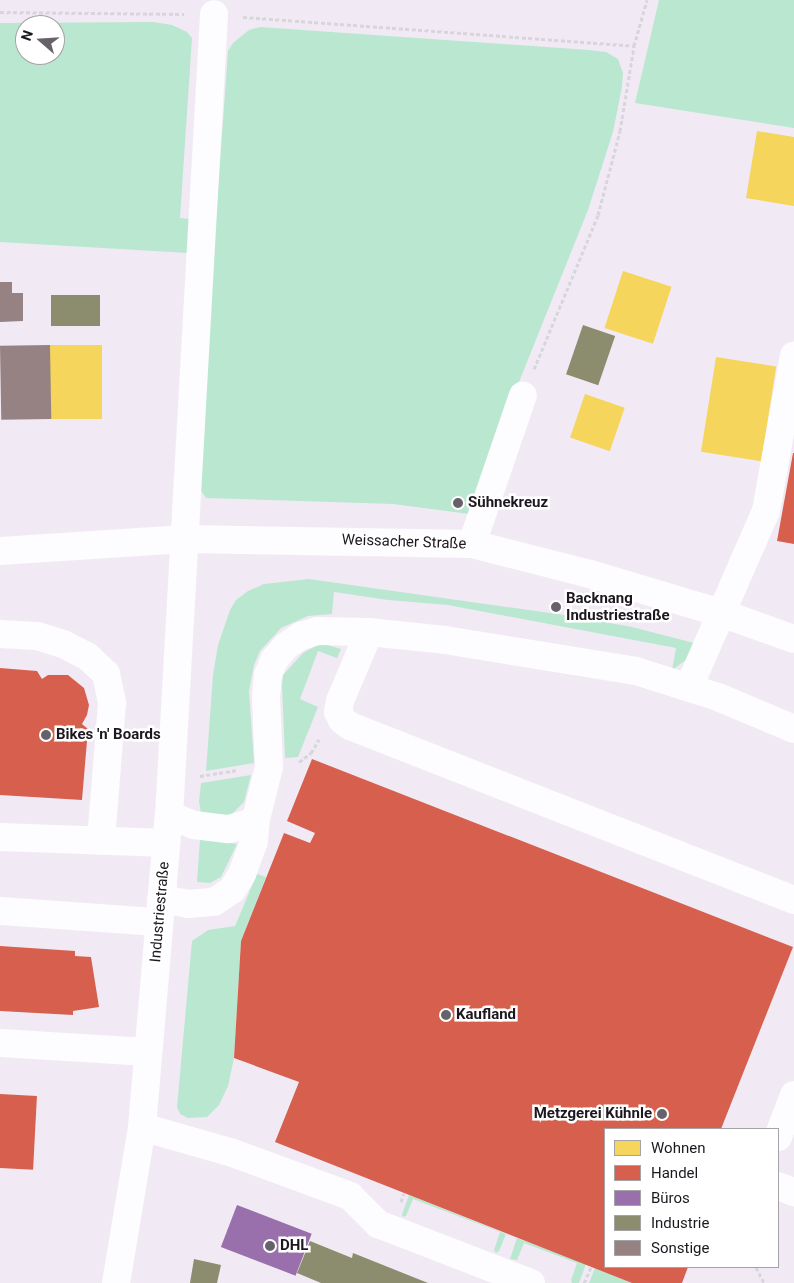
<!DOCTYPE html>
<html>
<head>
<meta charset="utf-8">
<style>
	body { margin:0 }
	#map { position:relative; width:794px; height:1283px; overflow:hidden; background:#f1eaf5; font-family:Roboto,sans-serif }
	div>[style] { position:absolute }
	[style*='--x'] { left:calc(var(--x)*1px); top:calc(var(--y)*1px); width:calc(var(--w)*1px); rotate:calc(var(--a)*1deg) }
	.green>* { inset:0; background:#bae7d0 }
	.homes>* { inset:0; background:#f6d55c; transform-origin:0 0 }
	.shops>* { inset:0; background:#d6604d; transform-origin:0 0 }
	.offices>* { inset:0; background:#9970ab; transform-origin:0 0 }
	.industry>* { inset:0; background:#8c8c6e; transform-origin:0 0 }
	.building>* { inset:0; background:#968282; transform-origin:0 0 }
	.path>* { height:3px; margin-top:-1.5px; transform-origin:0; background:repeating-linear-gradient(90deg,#d8d6da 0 4px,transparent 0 6.5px) }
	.minor>* { height:28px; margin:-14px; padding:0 14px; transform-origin:14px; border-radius:14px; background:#fdfcfe }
	.dots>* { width:14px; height:14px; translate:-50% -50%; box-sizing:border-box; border:2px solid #fff; border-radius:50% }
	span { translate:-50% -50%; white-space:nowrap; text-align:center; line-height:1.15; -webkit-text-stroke:5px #fff; paint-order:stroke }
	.poi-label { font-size:15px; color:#1d181f; font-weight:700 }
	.left { translate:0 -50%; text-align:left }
	.right { translate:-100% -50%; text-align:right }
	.street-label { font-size:15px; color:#1d181f }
	.legend { position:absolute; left:604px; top:1128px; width:175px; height:140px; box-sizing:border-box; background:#fff; border:1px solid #a5a3a5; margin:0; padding:6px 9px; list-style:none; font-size:15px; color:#1d181f }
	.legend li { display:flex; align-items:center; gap:10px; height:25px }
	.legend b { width:25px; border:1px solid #a5a3a5 }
	.north { position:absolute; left:15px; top:15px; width:50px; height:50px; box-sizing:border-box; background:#fff; border:1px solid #a5a3a5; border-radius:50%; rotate:289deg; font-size:14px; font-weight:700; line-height:20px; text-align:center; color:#1d181f }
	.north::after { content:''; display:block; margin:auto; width:18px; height:22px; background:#67626a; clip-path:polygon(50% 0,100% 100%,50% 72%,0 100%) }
</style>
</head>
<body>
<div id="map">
	<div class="green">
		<div style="clip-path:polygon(659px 0,794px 0,794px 128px,635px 103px)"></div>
		<div style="clip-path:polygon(evenodd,153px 22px,172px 25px,187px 32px,192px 38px,180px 218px,191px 219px,188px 253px,0 242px,0 23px,153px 22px,25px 25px,55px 25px,55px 55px,25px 55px,25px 25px)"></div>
		<div style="clip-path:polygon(260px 27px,589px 50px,606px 52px,618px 59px,623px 73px,622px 87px,613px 132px,588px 210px,515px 392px,477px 515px,393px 504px,206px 498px,197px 485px,228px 51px,233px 43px,249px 30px)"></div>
		<div style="clip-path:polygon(309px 579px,564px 615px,632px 627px,698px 644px,690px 657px,672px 670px,676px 648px,448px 605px,388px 600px,334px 592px,332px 614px,308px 616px,281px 628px,260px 651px,254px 665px,249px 691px,254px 763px,206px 771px,213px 675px,218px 645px,230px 610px,236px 600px,248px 591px,264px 584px)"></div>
		<div style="clip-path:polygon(321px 643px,341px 649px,337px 658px,318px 651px,300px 699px,318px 707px,298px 757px,285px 758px,282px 686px,283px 675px,303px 653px)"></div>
		<div style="clip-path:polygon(251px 775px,244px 802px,231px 815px,223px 818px,201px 813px,199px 802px,201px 783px)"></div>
		<div style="clip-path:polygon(202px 839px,237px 844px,221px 877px,210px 883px,197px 882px,200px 840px)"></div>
		<div style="clip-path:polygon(257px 874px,266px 877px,241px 941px,234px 1058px,228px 1086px,219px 1105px,207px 1117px,188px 1118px,180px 1114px,177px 1107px,192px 941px,208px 930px,235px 926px)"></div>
		<div style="clip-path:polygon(409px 1195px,506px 1234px,499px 1251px,496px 1253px,494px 1250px,500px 1232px,413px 1199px,406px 1216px,403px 1217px,402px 1214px)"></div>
		<div style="clip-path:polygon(517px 1238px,586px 1264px,579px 1283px,572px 1283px,571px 1280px,577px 1263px,524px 1243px,517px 1260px,510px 1259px)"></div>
		<div style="clip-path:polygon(595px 1268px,632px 1283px,589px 1283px)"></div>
	</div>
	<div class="homes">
		<div style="clip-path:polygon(757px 131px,794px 137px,794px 206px,746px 198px)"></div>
		<div style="left:623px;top:271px;width:51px;height:60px;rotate:18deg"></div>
		<div style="left:50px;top:345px;width:52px;height:74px"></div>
		<div style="left:716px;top:357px;width:61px;height:96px;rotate:9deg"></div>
		<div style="left:585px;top:394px;width:42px;height:46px;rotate:19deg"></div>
	</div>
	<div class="shops">
		<div style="clip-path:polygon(793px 453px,794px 453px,794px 544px,777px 541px)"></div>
		<div style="clip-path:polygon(0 668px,37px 671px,42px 679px,48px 675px,68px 675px,84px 688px,89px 705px,87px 715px,82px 724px,88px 729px,82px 800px,0 795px)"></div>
		<div style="clip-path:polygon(312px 759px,793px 947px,721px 1129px,605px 1129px,605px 1267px,688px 1267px,682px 1283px,632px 1283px,275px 1142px,299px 1082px,234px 1058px,241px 941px,284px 833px,310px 843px,315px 833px,287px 821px)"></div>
		<div style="clip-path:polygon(0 946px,75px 951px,75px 956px,91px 957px,99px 1007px,73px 1011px,73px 1015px,0 1011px)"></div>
		<div style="left:0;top:1094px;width:37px;height:74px;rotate:3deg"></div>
	</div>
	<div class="offices">
		<div style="left:237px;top:1205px;width:80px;height:45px;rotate:21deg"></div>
	</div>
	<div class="industry">
		<div style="left:51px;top:295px;width:49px;height:31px"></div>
		<div style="left:583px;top:325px;width:34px;height:52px;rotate:19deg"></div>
		<div style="clip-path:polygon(310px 1241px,352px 1258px,353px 1253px,428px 1283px,321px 1283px,297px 1273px)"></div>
		<div style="clip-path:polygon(194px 1259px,221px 1265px,217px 1283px,190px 1283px)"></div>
	</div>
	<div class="building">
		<div style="clip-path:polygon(0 282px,12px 282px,12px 293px,23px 293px,23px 321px,0 322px)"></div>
		<div style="left:50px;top:345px;width:74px;height:50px;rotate:89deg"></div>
	</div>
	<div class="path">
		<div style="--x:0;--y:12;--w:184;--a:0.6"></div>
		<div style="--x:243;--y:17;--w:392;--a:4.2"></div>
		<div style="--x:534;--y:369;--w:167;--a:-67.4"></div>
		<div style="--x:598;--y:215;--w:87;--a:-75.3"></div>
		<div style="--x:620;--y:131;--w:86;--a:-80.6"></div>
		<div style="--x:634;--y:46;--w:48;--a:-74.2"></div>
		<div style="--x:299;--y:762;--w:15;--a:-37"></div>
		<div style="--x:311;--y:753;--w:16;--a:-60"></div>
		<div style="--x:200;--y:776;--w:38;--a:-9"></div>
		<div style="--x:401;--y:1202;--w:9;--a:-72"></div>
		<div style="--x:756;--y:1267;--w:18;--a:63"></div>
		<div style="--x:584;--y:1283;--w:17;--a:-66"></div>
	</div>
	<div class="minor">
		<div style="--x:472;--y:544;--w:157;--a:-71.1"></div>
		<div style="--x:0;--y:551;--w:185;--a:-3.7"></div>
		<div style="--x:185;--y:539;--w:287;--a:1"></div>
		<div style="--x:472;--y:544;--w:122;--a:14.3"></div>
		<div style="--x:590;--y:574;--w:137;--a:16.6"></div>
		<div style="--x:721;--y:613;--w:77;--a:19.6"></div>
		<div style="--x:369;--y:632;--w:75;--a:112.8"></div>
		<div style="--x:340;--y:701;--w:11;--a:100"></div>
		<div style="--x:338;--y:712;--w:9;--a:63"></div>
		<div style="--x:342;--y:720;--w:10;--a:37"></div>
		<div style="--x:350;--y:726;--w:477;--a:21.4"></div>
		<div style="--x:0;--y:634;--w:37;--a:3"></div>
		<div style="--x:37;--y:636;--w:27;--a:17"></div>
		<div style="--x:63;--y:644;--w:27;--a:27"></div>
		<div style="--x:87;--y:656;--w:26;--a:43"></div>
		<div style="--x:106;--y:674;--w:30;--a:78"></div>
		<div style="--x:112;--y:703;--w:138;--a:94.6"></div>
		<div style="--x:689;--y:687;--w:192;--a:-66.4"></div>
		<div style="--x:766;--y:511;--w:158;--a:-79.8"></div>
		<div style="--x:169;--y:815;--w:27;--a:22"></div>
		<div style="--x:194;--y:825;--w:35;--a:7"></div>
		<div style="--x:229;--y:829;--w:19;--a:-16"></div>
		<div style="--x:247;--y:824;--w:10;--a:-29"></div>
		<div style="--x:0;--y:837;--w:166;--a:2.1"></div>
		<div style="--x:161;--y:899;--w:28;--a:10"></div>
		<div style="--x:189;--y:904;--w:25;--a:-5"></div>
		<div style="--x:214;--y:902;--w:22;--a:-34"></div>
		<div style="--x:232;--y:890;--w:19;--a:-58"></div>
		<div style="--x:242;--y:874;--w:35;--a:-70"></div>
		<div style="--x:254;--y:841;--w:22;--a:-85"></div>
		<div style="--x:256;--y:819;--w:54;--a:-76"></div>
		<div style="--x:269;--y:767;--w:70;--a:-92.5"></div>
		<div style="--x:266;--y:697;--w:22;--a:-85"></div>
		<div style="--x:268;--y:675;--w:16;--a:-68"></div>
		<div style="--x:274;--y:660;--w:18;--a:-49"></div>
		<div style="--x:286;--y:646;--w:18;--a:-34"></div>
		<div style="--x:301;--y:636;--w:17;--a:-17"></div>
		<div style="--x:317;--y:631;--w:52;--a:1.1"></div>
		<div style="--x:369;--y:632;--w:76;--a:6"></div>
		<div style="--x:445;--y:640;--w:193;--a:9.2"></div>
		<div style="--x:636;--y:671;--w:86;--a:17.6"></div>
		<div style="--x:718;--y:697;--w:82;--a:22.8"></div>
		<div style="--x:0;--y:911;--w:159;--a:4"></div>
		<div style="--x:0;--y:1043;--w:148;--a:3.5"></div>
		<div style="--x:142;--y:1127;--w:91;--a:15.9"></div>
		<div style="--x:230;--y:1152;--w:128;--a:20.1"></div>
		<div style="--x:350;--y:1196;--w:40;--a:45"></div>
		<div style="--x:378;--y:1224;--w:164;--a:21.1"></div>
		<div style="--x:778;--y:1137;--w:45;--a:-69.1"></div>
		<div style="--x:778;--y:1186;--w:17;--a:21"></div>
		<div style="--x:116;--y:1283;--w:158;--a:-80.5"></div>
		<div style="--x:142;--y:1127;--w:313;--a:-85.1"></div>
		<div style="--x:169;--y:815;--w:802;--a:-86.78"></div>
	</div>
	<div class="dots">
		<div style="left:458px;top:503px;background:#67626a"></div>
		<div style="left:556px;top:607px;background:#67626a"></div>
		<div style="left:46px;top:735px;background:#67626a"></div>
		<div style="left:446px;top:1015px;background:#67626a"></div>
		<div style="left:662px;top:1114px;background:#67626a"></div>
		<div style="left:270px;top:1246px;background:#67626a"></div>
	</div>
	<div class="poi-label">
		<span class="left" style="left:468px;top:503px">Sühnekreuz</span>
		<span class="left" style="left:566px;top:607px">Backnang<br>Industriestraße</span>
		<span class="left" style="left:56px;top:735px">Bikes 'n' Boards</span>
		<span class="left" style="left:456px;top:1015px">Kaufland</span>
		<span class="right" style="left:652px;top:1114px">Metzgerei Kühnle</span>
		<span class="left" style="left:280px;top:1246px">DHL</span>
	</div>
	<div class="street-label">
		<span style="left:404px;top:542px;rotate:2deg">Weissacher Straße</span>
		<span style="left:160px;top:912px;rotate:-85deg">Industriestraße</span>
	</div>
	<ul class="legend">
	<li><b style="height:14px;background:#f6d55c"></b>Wohnen</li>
	<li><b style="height:14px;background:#d6604d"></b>Handel</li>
	<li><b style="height:14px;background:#9970ab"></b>Büros</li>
	<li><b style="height:14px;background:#8c8c6e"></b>Industrie</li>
	<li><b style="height:14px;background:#968282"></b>Sonstige</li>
	</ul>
	<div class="north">N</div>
</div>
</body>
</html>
